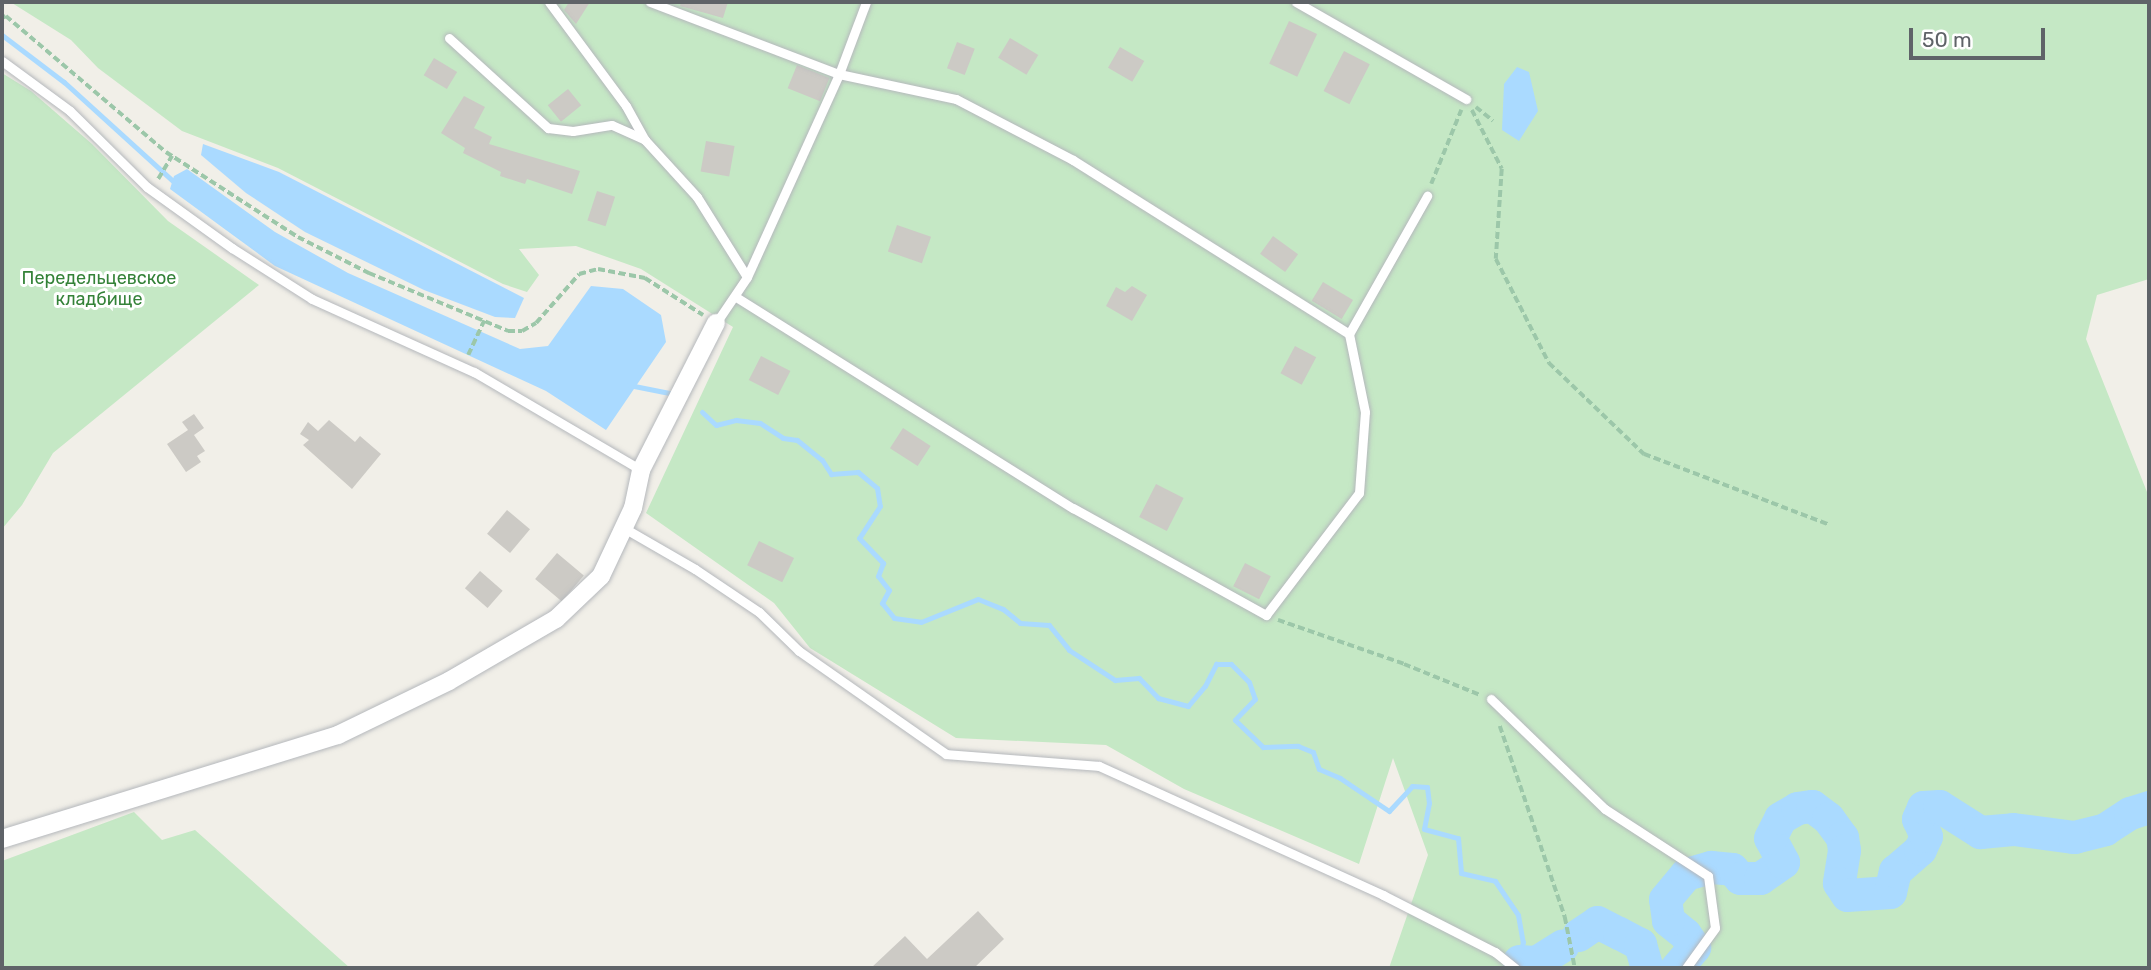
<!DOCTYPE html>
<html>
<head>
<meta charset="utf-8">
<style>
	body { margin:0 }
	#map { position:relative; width:2151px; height:970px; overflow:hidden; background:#f1efe8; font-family:Rubik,sans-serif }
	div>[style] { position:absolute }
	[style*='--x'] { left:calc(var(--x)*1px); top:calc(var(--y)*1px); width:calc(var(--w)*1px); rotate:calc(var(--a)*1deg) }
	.green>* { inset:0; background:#c5e8c5 }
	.water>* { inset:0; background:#aadaff }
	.stream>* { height:5px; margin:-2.5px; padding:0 2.5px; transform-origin:2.5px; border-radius:2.5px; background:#aadaff }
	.river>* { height:33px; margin:-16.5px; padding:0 16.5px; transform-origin:16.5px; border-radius:16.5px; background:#aadaff }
	.building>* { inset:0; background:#cccac5; transform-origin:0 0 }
	.path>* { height:3.5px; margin-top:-1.75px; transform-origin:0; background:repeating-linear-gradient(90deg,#9cc7a9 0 7px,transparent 0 10.5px) }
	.roads { filter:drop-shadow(0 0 2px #b5b8bc) drop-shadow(0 0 2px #b5b8bc) }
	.service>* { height:9px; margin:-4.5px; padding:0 4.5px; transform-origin:4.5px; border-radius:4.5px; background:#fff }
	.minor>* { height:18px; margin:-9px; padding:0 9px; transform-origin:9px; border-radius:9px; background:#fff }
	span { translate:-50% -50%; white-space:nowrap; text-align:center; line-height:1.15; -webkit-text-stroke:6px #fff; paint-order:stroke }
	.park-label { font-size:18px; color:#348238 }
	.frame { position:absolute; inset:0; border:4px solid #5f6368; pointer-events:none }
	.scale { position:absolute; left:1909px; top:28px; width:136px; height:32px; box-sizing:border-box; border:4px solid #5f6368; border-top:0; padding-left:9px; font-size:21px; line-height:24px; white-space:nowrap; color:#5f6368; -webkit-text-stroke:5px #fff; paint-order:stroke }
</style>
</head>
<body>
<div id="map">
	<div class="green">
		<div style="clip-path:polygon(2px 2px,2149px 2px,2149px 279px,2097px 295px,2086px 339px,2149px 497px,2149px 968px,1389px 968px,1428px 855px,1393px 758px,1359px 864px,1184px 789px,1106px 745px,956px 738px,810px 648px,774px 603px,646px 513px,733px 327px,641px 269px,576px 246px,519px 249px,539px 275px,527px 292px,503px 284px,278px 168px,182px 131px,98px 68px,71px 40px,12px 3px)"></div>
		<div style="clip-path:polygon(2px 73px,31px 91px,92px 144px,168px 221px,259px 285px,53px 453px,22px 505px,2px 529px)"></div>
		<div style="clip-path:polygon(134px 812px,162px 840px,195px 830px,350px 968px,2px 968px,2px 861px)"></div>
	</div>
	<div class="water">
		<div style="clip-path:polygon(1517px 67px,1529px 72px,1538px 111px,1519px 141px,1502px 130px,1504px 84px)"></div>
		<div style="clip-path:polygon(203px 144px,279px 172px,524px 298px,515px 318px,495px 317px,424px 290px,305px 232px,246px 193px,201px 155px)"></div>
		<div style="clip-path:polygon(187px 169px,275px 232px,348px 273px,520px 349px,548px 346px,591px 286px,623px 289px,661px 315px,666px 342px,606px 430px,546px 391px,275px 266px,170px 189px,174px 176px)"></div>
	</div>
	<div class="stream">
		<div style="--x:2;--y:35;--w:78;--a:37.2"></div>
		<div style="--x:64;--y:82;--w:153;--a:42.3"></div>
		<div style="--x:629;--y:385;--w:41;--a:11.3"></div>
		<div style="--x:702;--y:412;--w:19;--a:43"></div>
		<div style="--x:716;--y:425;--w:21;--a:-14"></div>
		<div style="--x:736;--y:420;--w:24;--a:7"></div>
		<div style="--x:760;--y:423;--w:27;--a:33"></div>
		<div style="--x:783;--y:438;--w:14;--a:8"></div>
		<div style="--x:797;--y:440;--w:32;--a:39"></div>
		<div style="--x:822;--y:460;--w:17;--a:57"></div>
		<div style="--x:831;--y:474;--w:27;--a:-4"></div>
		<div style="--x:858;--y:472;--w:25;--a:40"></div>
		<div style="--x:877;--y:488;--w:18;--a:81"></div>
		<div style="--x:880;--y:506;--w:38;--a:123"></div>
		<div style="--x:859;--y:538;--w:35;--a:46"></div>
		<div style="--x:883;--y:563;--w:14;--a:111"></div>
		<div style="--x:878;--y:576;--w:18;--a:52"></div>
		<div style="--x:889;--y:590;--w:15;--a:118"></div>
		<div style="--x:882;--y:603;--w:19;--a:51"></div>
		<div style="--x:894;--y:618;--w:27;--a:8"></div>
		<div style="--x:921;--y:622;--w:61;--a:-22"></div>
		<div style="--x:978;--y:599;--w:27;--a:22"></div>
		<div style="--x:1003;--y:609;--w:22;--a:39"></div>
		<div style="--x:1020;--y:623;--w:29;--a:4"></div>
		<div style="--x:1049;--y:625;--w:32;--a:51"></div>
		<div style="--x:1069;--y:650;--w:55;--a:33.1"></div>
		<div style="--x:1115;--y:680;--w:24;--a:-5"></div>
		<div style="--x:1139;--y:678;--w:28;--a:46"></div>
		<div style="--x:1158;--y:698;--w:31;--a:15"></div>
		<div style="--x:1188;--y:706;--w:26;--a:-50"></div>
		<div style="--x:1205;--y:686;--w:25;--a:-63"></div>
		<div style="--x:1216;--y:664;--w:15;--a:0"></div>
		<div style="--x:1231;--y:664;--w:25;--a:45"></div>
		<div style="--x:1249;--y:682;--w:18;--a:71"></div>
		<div style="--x:1255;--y:699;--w:29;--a:134"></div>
		<div style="--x:1235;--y:720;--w:39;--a:44"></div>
		<div style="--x:1263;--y:747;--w:35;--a:-2"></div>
		<div style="--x:1298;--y:746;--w:16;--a:22"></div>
		<div style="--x:1313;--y:752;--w:18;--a:71"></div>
		<div style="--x:1319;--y:769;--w:23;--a:23"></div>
		<div style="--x:1340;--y:778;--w:59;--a:34"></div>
		<div style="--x:1389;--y:811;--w:34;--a:-47"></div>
		<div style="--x:1412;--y:786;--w:15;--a:4"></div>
		<div style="--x:1427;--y:787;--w:16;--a:83"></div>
		<div style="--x:1429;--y:803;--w:26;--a:101"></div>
		<div style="--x:1424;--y:829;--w:35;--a:15"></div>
		<div style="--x:1458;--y:838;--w:35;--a:85"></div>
		<div style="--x:1461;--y:873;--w:35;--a:13"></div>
		<div style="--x:1495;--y:881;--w:41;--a:55.9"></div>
		<div style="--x:1518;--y:915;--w:27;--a:80"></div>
		<div style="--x:1523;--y:942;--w:23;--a:105"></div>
	</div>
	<div class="river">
		<div style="--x:1578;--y:935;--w:23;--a:-34"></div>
		<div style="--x:1597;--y:922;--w:25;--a:27"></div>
		<div style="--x:1619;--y:933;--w:24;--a:28"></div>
		<div style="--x:1640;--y:944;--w:25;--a:74"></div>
		<div style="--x:1519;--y:961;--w:17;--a:3"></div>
		<div style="--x:1536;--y:962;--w:31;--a:-32"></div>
		<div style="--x:1676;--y:968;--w:28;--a:-49"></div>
		<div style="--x:1694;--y:947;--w:16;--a:-125"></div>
		<div style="--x:1685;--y:934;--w:22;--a:-141"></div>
		<div style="--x:1668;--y:920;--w:21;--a:-98"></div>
		<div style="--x:1665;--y:899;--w:33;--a:-50"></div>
		<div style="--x:1686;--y:874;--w:26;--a:-16"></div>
		<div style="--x:1711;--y:867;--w:21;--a:5"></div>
		<div style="--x:1732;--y:869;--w:12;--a:48"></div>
		<div style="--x:1740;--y:878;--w:20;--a:0"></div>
		<div style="--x:1760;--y:878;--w:28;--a:-35"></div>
		<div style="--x:1783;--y:862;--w:27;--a:-118"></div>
		<div style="--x:1770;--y:838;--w:22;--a:-63"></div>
		<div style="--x:1780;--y:818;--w:20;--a:-30"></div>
		<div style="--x:1797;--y:808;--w:15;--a:-8"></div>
		<div style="--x:1812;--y:806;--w:20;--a:37"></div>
		<div style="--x:1828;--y:818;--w:24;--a:54"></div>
		<div style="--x:1842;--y:837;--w:13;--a:81"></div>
		<div style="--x:1844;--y:850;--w:33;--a:99"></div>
		<div style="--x:1839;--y:883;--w:14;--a:56"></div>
		<div style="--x:1847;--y:895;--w:43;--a:-4"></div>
		<div style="--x:1890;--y:892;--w:22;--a:-77"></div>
		<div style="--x:1895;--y:871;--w:33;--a:-41"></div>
		<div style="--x:1920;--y:849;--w:14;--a:-65"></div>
		<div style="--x:1926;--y:836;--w:19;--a:-115"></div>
		<div style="--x:1918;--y:819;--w:13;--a:-67"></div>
		<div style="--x:1923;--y:807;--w:16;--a:-4"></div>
		<div style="--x:1939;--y:806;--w:49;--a:32.4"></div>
		<div style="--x:1980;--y:832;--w:33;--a:-5"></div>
		<div style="--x:2013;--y:829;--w:62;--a:7.5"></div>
		<div style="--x:2074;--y:837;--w:32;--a:-14"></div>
		<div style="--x:2105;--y:829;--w:30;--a:-33"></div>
		<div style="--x:2130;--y:813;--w:20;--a:-18"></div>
	</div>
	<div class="building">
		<div style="clip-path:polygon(569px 2px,590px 2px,576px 24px,564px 10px)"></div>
		<div style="clip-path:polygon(681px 2px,728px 2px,723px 18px,680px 6px)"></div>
		<div style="left:1289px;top:21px;width:31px;height:47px;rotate:25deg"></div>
		<div style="left:1010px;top:38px;width:33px;height:23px;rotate:31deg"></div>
		<div style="left:957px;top:42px;width:19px;height:28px;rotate:21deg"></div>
		<div style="left:1120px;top:47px;width:28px;height:24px;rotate:30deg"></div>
		<div style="left:1344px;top:51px;width:29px;height:45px;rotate:27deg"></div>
		<div style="left:434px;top:58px;width:27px;height:20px;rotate:31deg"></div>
		<div style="left:797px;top:65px;width:35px;height:25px;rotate:22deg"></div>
		<div style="left:568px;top:89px;width:21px;height:26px;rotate:51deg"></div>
		<div style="clip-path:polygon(464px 96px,485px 107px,474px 128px,492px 137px,489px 144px,580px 171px,572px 194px,527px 179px,525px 184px,500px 176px,501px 172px,463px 153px,465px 148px,441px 133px)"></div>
		<div style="left:706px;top:141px;width:29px;height:31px;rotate:10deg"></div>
		<div style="left:597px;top:191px;width:19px;height:31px;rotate:18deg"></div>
		<div style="left:897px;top:225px;width:36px;height:28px;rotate:19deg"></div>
		<div style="left:1273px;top:236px;width:31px;height:22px;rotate:36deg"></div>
		<div style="left:1323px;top:282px;width:35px;height:22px;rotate:31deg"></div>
		<div style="clip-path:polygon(1132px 286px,1147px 295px,1132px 321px,1106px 306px,1116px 287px,1125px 292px)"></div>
		<div style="left:1295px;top:346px;width:24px;height:31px;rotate:28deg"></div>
		<div style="left:761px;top:356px;width:33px;height:27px;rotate:27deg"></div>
		<div style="clip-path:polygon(194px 414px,204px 428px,194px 435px,205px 451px,197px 456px,201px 462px,186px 472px,167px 444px,188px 430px,182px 422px)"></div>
		<div style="clip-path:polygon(329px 420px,355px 442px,360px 436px,381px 454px,352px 489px,303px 445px,309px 440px,300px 434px,308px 422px,318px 431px)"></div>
		<div style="left:903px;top:428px;width:33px;height:24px;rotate:33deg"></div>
		<div style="left:1156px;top:484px;width:31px;height:37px;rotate:27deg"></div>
		<div style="left:507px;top:510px;width:30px;height:31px;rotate:40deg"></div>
		<div style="left:759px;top:541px;width:39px;height:27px;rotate:26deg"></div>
		<div style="left:557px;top:553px;width:35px;height:34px;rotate:40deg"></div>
		<div style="left:1245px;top:563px;width:29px;height:26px;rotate:27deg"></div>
		<div style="left:480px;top:571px;width:30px;height:23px;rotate:41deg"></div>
		<div style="clip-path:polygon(978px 911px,1004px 939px,974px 968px,871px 968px,905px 936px,927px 959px)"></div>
	</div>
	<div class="path">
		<div style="--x:2;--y:18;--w:4;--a:-27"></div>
		<div style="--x:6;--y:16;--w:210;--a:40.4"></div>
		<div style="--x:166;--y:152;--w:157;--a:32.8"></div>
		<div style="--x:298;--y:237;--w:80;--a:26.9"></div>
		<div style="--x:369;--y:273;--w:151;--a:22.6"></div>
		<div style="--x:508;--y:331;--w:14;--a:0"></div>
		<div style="--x:522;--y:331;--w:16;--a:-30"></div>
		<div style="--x:536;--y:323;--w:65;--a:-48.7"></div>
		<div style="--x:579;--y:274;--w:20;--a:-15"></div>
		<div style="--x:598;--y:269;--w:48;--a:10.8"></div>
		<div style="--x:645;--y:278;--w:69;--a:32.5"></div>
		<div style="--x:1476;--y:107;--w:22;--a:39"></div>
		<div style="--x:1472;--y:110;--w:66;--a:63"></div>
		<div style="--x:1502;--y:169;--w:90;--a:93.8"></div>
		<div style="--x:1496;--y:259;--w:117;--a:63"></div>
		<div style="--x:1549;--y:363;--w:132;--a:43.8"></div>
		<div style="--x:1644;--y:454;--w:199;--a:20.9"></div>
		<div style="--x:158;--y:179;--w:27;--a:-59"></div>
		<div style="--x:1431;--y:184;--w:80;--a:-67.9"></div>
		<div style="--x:468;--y:355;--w:38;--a:-65"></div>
		<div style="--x:1278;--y:620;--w:133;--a:19.2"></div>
		<div style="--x:1404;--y:664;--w:82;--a:22.2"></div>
		<div style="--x:1500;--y:726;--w:202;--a:71.2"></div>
		<div style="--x:1565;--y:917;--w:52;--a:78.9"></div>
	</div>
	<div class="roads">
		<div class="service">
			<div style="--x:549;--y:2;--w:129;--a:53.5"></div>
			<div style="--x:626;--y:106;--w:39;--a:61"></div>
			<div style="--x:645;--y:140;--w:77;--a:47.6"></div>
			<div style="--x:697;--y:197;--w:94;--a:58"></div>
			<div style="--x:650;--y:2;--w:202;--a:20.9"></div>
			<div style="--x:839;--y:74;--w:120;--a:12.1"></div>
			<div style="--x:956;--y:99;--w:132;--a:27.5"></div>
			<div style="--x:1073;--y:160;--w:326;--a:32.2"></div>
			<div style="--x:1296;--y:2;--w:196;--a:29.7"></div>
			<div style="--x:449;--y:38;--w:134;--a:42.3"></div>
			<div style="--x:548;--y:128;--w:25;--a:7"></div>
			<div style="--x:573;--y:131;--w:39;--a:-9"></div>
			<div style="--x:612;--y:125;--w:36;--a:24"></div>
			<div style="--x:2;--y:61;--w:84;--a:36.3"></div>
			<div style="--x:70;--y:111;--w:108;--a:44.6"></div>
			<div style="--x:147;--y:187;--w:105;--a:35.7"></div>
			<div style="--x:232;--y:248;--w:95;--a:32.5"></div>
			<div style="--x:312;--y:299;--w:178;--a:24.3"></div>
			<div style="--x:474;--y:372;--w:194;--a:30.4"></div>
			<div style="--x:736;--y:297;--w:398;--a:32.1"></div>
			<div style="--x:1073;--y:508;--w:221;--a:29"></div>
			<div style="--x:1266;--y:615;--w:153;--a:-52.7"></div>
			<div style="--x:1359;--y:493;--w:81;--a:-85.8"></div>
			<div style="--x:1365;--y:412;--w:80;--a:-101.6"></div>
			<div style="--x:1349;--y:334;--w:159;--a:-60.5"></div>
			<div style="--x:716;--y:323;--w:55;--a:-56"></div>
			<div style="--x:747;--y:277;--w:223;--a:-65.6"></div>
			<div style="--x:839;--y:74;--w:77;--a:-69.4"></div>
			<div style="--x:624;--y:528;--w:82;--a:30"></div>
			<div style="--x:695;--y:569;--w:77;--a:33.9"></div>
			<div style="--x:759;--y:612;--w:56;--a:44.3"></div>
			<div style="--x:799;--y:651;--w:179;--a:35"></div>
			<div style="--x:946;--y:754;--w:153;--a:4.5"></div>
			<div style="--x:1099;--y:766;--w:312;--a:24.4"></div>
			<div style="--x:1383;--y:895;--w:126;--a:27"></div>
			<div style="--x:1495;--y:952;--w:26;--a:39"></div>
			<div style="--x:1491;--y:699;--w:158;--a:44"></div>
			<div style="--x:1605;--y:809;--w:123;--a:33"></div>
			<div style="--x:1708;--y:876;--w:52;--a:82.3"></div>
			<div style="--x:1715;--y:928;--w:49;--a:125.9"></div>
		</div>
		<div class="minor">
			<div style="--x:2;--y:839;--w:352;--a:-17.2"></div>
			<div style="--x:338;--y:735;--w:123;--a:-25.9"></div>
			<div style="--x:449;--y:681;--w:124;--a:-30.1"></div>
			<div style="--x:556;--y:619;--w:62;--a:-43.7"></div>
			<div style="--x:601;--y:576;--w:75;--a:-64.8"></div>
			<div style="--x:633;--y:508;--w:39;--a:-78"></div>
			<div style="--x:641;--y:470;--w:165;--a:-63"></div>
		</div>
	</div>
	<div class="park-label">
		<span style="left:99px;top:289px">Передельцевское<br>кладбище</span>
	</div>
	<div class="frame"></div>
	<div class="scale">50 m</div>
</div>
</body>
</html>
